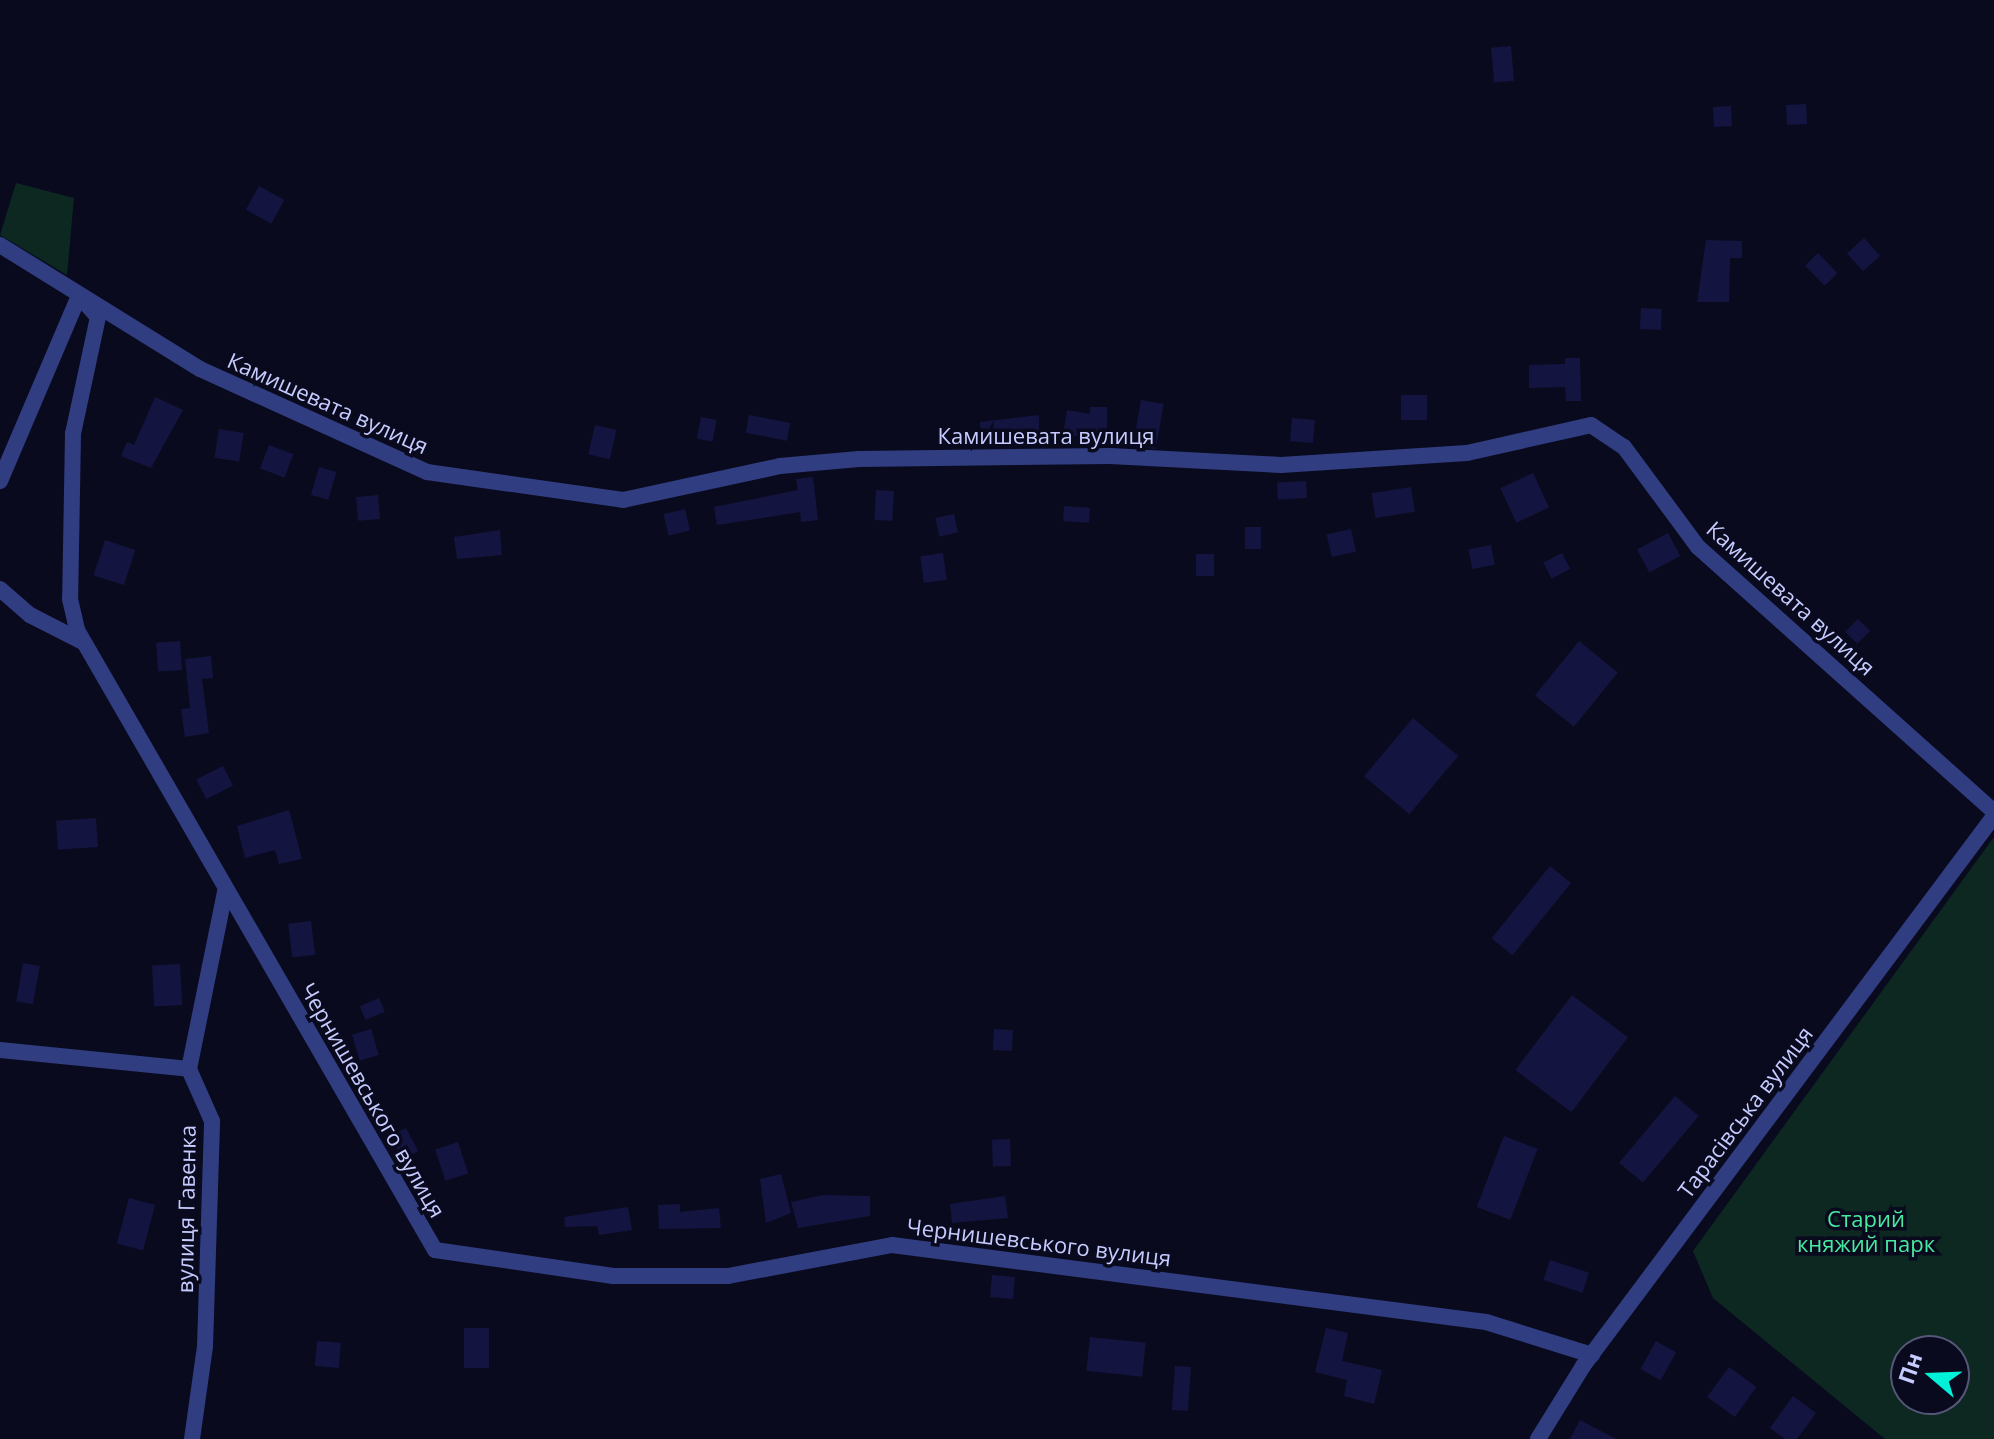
<!DOCTYPE html>
<html>
<head>
<meta charset="utf-8">
<style>
	body { margin:0 }
	#map { position:relative; width:1994px; height:1439px; overflow:hidden; background:#0a0a1e; font-family:"Open Sans",sans-serif }
	div>[style] { position:absolute }
	[style*='--x'] { left:calc(var(--x)*1px); top:calc(var(--y)*1px); width:calc(var(--w)*1px); rotate:calc(var(--a)*1deg) }
	.green>* { inset:0; background:#0c2821 }
	.building>* { inset:0; background:#141440; transform-origin:0 0 }
	.minor>* { height:16px; margin:-8px; padding:0 8px; transform-origin:8px; border-radius:8px; background:#303d81 }
	span { translate:-50% -50%; white-space:nowrap; text-align:center; line-height:1.15; -webkit-text-stroke:7px #0a0a1e; paint-order:stroke }
	.street-label { font-size:22px; color:#c6cbff }
	.park-label { font-size:22px; color:#47eaa0 }
	.north { position:absolute; left:1890px; top:1335px; width:80px; height:80px; box-sizing:border-box; background:#0a0a1e; border:2px solid #555778; border-radius:50%; rotate:289deg; font-size:22px; font-weight:700; line-height:32px; text-align:center; color:#c6cbff }
	.north::after { content:''; display:block; margin:auto; width:28px; height:36px; background:#00f1d8; clip-path:polygon(50% 0,100% 100%,50% 72%,0 100%) }
</style>
</head>
<body>
<div id="map">
	<div class="green">
		<div style="clip-path:polygon(16px 183px,74px 198px,67px 275px,0 235px)"></div>
		<div style="clip-path:polygon(evenodd,1994px 837px,1994px 1439px,1885px 1439px,1713px 1298px,1693px 1251px,1994px 837px,1954px 1351px,1954px 1399px,1906px 1399px,1906px 1351px,1954px 1351px)"></div>
	</div>
	<div class="building">
		<div style="left:1511px;top:46px;width:35px;height:20px;rotate:85deg"></div>
		<div style="left:1806px;top:104px;width:20px;height:20px;rotate:87deg"></div>
		<div style="left:1731px;top:106px;width:20px;height:18px;rotate:87deg"></div>
		<div style="left:259px;top:186px;width:29px;height:27px;rotate:29deg"></div>
		<div style="left:1864px;top:238px;width:24px;height:23px;rotate:48deg"></div>
		<div style="clip-path:polygon(1706px 240px,1742px 241px,1742px 258px,1730px 258px,1729px 302px,1697px 302px)"></div>
		<div style="left:1818px;top:253px;width:28px;height:18px;rotate:46deg"></div>
		<div style="left:1641px;top:308px;width:21px;height:21px;rotate:3deg"></div>
		<div style="clip-path:polygon(1565px 358px,1580px 358px,1581px 401px,1566px 401px,1565px 387px,1529px 388px,1529px 365px,1565px 364px)"></div>
		<div style="left:1401px;top:395px;width:26px;height:25px"></div>
		<div style="clip-path:polygon(155px 397px,183px 410px,151px 468px,121px 456px,127px 442px,134px 445px)"></div>
		<div style="left:1141px;top:400px;width:23px;height:46px;rotate:10deg"></div>
		<div style="clip-path:polygon(1090px 407px,1107px 407px,1107px 436px,1063px 436px,1067px 410px,1090px 414px)"></div>
		<div style="left:749px;top:415px;width:42px;height:18px;rotate:11deg"></div>
		<div style="clip-path:polygon(1039px 415px,1039px 436px,1000px 437px,1000px 446px,982px 447px,980px 422px)"></div>
		<div style="left:701px;top:417px;width:16px;height:22px;rotate:11deg"></div>
		<div style="left:1292px;top:418px;width:23px;height:23px;rotate:5deg"></div>
		<div style="left:595px;top:425px;width:22px;height:30px;rotate:13deg"></div>
		<div style="left:219px;top:429px;width:25px;height:29px;rotate:9deg"></div>
		<div style="left:269px;top:445px;width:26px;height:25px;rotate:21deg"></div>
		<div style="left:319px;top:467px;width:18px;height:29px;rotate:16deg"></div>
		<div style="left:1533px;top:473px;width:38px;height:36px;rotate:65deg"></div>
		<div style="clip-path:polygon(813px 477px,818px 520px,801px 522px,800px 512px,717px 525px,714px 507px,798px 490px,796px 479px)"></div>
		<div style="left:1306px;top:481px;width:17px;height:29px;rotate:87deg"></div>
		<div style="left:1411px;top:487px;width:25px;height:40px;rotate:81deg"></div>
		<div style="left:876px;top:490px;width:18px;height:30px;rotate:3deg"></div>
		<div style="left:378px;top:495px;width:24px;height:22px;rotate:85deg"></div>
		<div style="left:1064px;top:506px;width:26px;height:15px;rotate:4deg"></div>
		<div style="left:685px;top:509px;width:22px;height:22px;rotate:77deg"></div>
		<div style="left:954px;top:514px;width:19px;height:19px;rotate:78deg"></div>
		<div style="left:1245px;top:527px;width:16px;height:22px"></div>
		<div style="left:1351px;top:529px;width:23px;height:25px;rotate:77deg"></div>
		<div style="clip-path:polygon(500px 530px,502px 555px,457px 559px,454px 537px)"></div>
		<div style="left:1668px;top:533px;width:26px;height:35px;rotate:62deg"></div>
		<div style="left:105px;top:540px;width:32px;height:37px;rotate:18deg"></div>
		<div style="left:1491px;top:545px;width:20px;height:23px;rotate:79deg"></div>
		<div style="left:943px;top:553px;width:27px;height:23px;rotate:82deg"></div>
		<div style="left:1562px;top:553px;width:18px;height:21px;rotate:63deg"></div>
		<div style="left:1196px;top:554px;width:18px;height:22px"></div>
		<div style="left:1858px;top:619px;width:17px;height:18px;rotate:45deg"></div>
		<div style="left:180px;top:641px;width:29px;height:24px;rotate:86deg"></div>
		<div style="left:1579px;top:641px;width:50px;height:70px;rotate:39deg"></div>
		<div style="clip-path:polygon(211px 656px,213px 678px,202px 679px,209px 733px,185px 737px,181px 709px,190px 708px,185px 659px)"></div>
		<div style="left:1413px;top:718px;width:59px;height:76px;rotate:40deg"></div>
		<div style="left:223px;top:766px;width:22px;height:30px;rotate:63deg"></div>
		<div style="clip-path:polygon(289px 810px,302px 859px,279px 864px,275px 850px,245px 858px,237px 826px)"></div>
		<div style="left:96px;top:818px;width:29px;height:40px;rotate:86deg"></div>
		<div style="left:1550px;top:866px;width:27px;height:93px;rotate:39deg"></div>
		<div style="left:311px;top:921px;width:34px;height:23px;rotate:83deg"></div>
		<div style="left:23px;top:963px;width:17px;height:39px;rotate:10deg"></div>
		<div style="left:180px;top:964px;width:41px;height:28px;rotate:87deg"></div>
		<div style="left:1572px;top:995px;width:70px;height:94px;rotate:37deg"></div>
		<div style="left:379px;top:998px;width:15px;height:21px;rotate:67deg"></div>
		<div style="left:371px;top:1029px;width:27px;height:20px;rotate:73deg"></div>
		<div style="left:994px;top:1029px;width:19px;height:21px;rotate:3deg"></div>
		<div style="left:1675px;top:1096px;width:31px;height:87px;rotate:40deg"></div>
		<div style="left:406px;top:1128px;width:26px;height:18px;rotate:62deg"></div>
		<div style="left:1504px;top:1136px;width:36px;height:76px;rotate:21deg"></div>
		<div style="left:1010px;top:1139px;width:27px;height:18px;rotate:88deg"></div>
		<div style="left:458px;top:1142px;width:33px;height:24px;rotate:72deg"></div>
		<div style="clip-path:polygon(781px 1174px,791px 1213px,766px 1223px,760px 1179px)"></div>
		<div style="clip-path:polygon(823px 1195px,870px 1196px,870px 1216px,798px 1228px,791px 1202px)"></div>
		<div style="clip-path:polygon(1005px 1196px,1008px 1218px,952px 1223px,950px 1204px)"></div>
		<div style="left:129px;top:1198px;width:27px;height:47px;rotate:15deg"></div>
		<div style="clip-path:polygon(680px 1204px,680px 1212px,719px 1208px,721px 1228px,659px 1229px,658px 1205px)"></div>
		<div style="clip-path:polygon(628px 1207px,632px 1230px,599px 1235px,597px 1226px,565px 1227px,564px 1217px)"></div>
		<div style="left:1550px;top:1260px;width:41px;height:21px;rotate:18deg"></div>
		<div style="left:992px;top:1275px;width:23px;height:22px;rotate:5deg"></div>
		<div style="left:489px;top:1328px;width:40px;height:25px;rotate:90deg"></div>
		<div style="clip-path:polygon(1326px 1328px,1348px 1333px,1342px 1361px,1382px 1370px,1374px 1404px,1344px 1396px,1347px 1380px,1315px 1372px)"></div>
		<div style="left:1090px;top:1337px;width:56px;height:34px;rotate:6deg"></div>
		<div style="left:317px;top:1341px;width:24px;height:25px;rotate:5deg"></div>
		<div style="left:1656px;top:1341px;width:23px;height:32px;rotate:29deg"></div>
		<div style="left:1175px;top:1366px;width:16px;height:44px;rotate:4deg"></div>
		<div style="left:1729px;top:1367px;width:34px;height:37px;rotate:36deg"></div>
		<div style="clip-path:polygon(1793px 1396px,1816px 1413px,1797px 1439px,1785px 1439px,1770px 1428px)"></div>
		<div style="clip-path:polygon(1580px 1420px,1616px 1439px,1570px 1439px)"></div>
	</div>
	<div class="minor">
		<div style="--x:0;--y:245;--w:235;--a:31.8"></div>
		<div style="--x:200;--y:369;--w:249;--a:24.4"></div>
		<div style="--x:427;--y:472;--w:198;--a:8.1"></div>
		<div style="--x:623;--y:500;--w:161;--a:-12.2"></div>
		<div style="--x:780;--y:466;--w:79;--a:-5.1"></div>
		<div style="--x:859;--y:459;--w:251;--a:-0.7"></div>
		<div style="--x:1110;--y:456;--w:171;--a:3"></div>
		<div style="--x:1281;--y:465;--w:186;--a:-3.7"></div>
		<div style="--x:1467;--y:453;--w:127;--a:-12.7"></div>
		<div style="--x:1591;--y:425;--w:40;--a:34"></div>
		<div style="--x:1624;--y:447;--w:124;--a:53.5"></div>
		<div style="--x:1698;--y:547;--w:397;--a:41.8"></div>
		<div style="--x:0;--y:481;--w:201;--a:-66.9"></div>
		<div style="--x:79;--y:296;--w:28;--a:48"></div>
		<div style="--x:98;--y:317;--w:120;--a:102.1"></div>
		<div style="--x:73;--y:434;--w:165;--a:91"></div>
		<div style="--x:70;--y:599;--w:32;--a:77"></div>
		<div style="--x:77;--y:630;--w:716;--a:60"></div>
		<div style="--x:435;--y:1250;--w:180;--a:8.3"></div>
		<div style="--x:613;--y:1276;--w:115;--a:0"></div>
		<div style="--x:728;--y:1276;--w:167;--a:-10.7"></div>
		<div style="--x:892;--y:1245;--w:599;--a:7.39"></div>
		<div style="--x:1486;--y:1322;--w:111;--a:17.3"></div>
		<div style="--x:0;--y:589;--w:40;--a:41"></div>
		<div style="--x:30;--y:615;--w:59;--a:27"></div>
		<div style="--x:0;--y:1050;--w:190;--a:5.7"></div>
		<div style="--x:192;--y:1439;--w:93;--a:-82"></div>
		<div style="--x:205;--y:1347;--w:226;--a:-88.2"></div>
		<div style="--x:212;--y:1121;--w:57;--a:-113.9"></div>
		<div style="--x:189;--y:1069;--w:181;--a:-78.5"></div>
		<div style="--x:1538;--y:1439;--w:86;--a:-58.3"></div>
		<div style="--x:1583;--y:1366;--w:687;--a:-53.23"></div>
	</div>
	<div class="street-label">
		<span style="left:328px;top:403px;rotate:24deg">Камишевата вулиця</span>
		<span style="left:1046px;top:436px">Камишевата вулиця</span>
		<span style="left:1791px;top:598px;rotate:42deg">Камишевата вулиця</span>
		<span style="left:373px;top:1100px;rotate:60deg">Чернишевського вулиця</span>
		<span style="left:1745px;top:1112px;rotate:-53deg">Тарасівська вулиця</span>
		<span style="left:186px;top:1209px;rotate:-89deg">вулиця Гавенка</span>
		<span style="left:1039px;top:1242px;rotate:7deg">Чернишевського вулиця</span>
	</div>
	<div class="park-label">
		<span style="left:1866px;top:1231px">Старий<br>княжий парк</span>
	</div>
	<div class="north">Пн</div>
</div>
</body>
</html>
